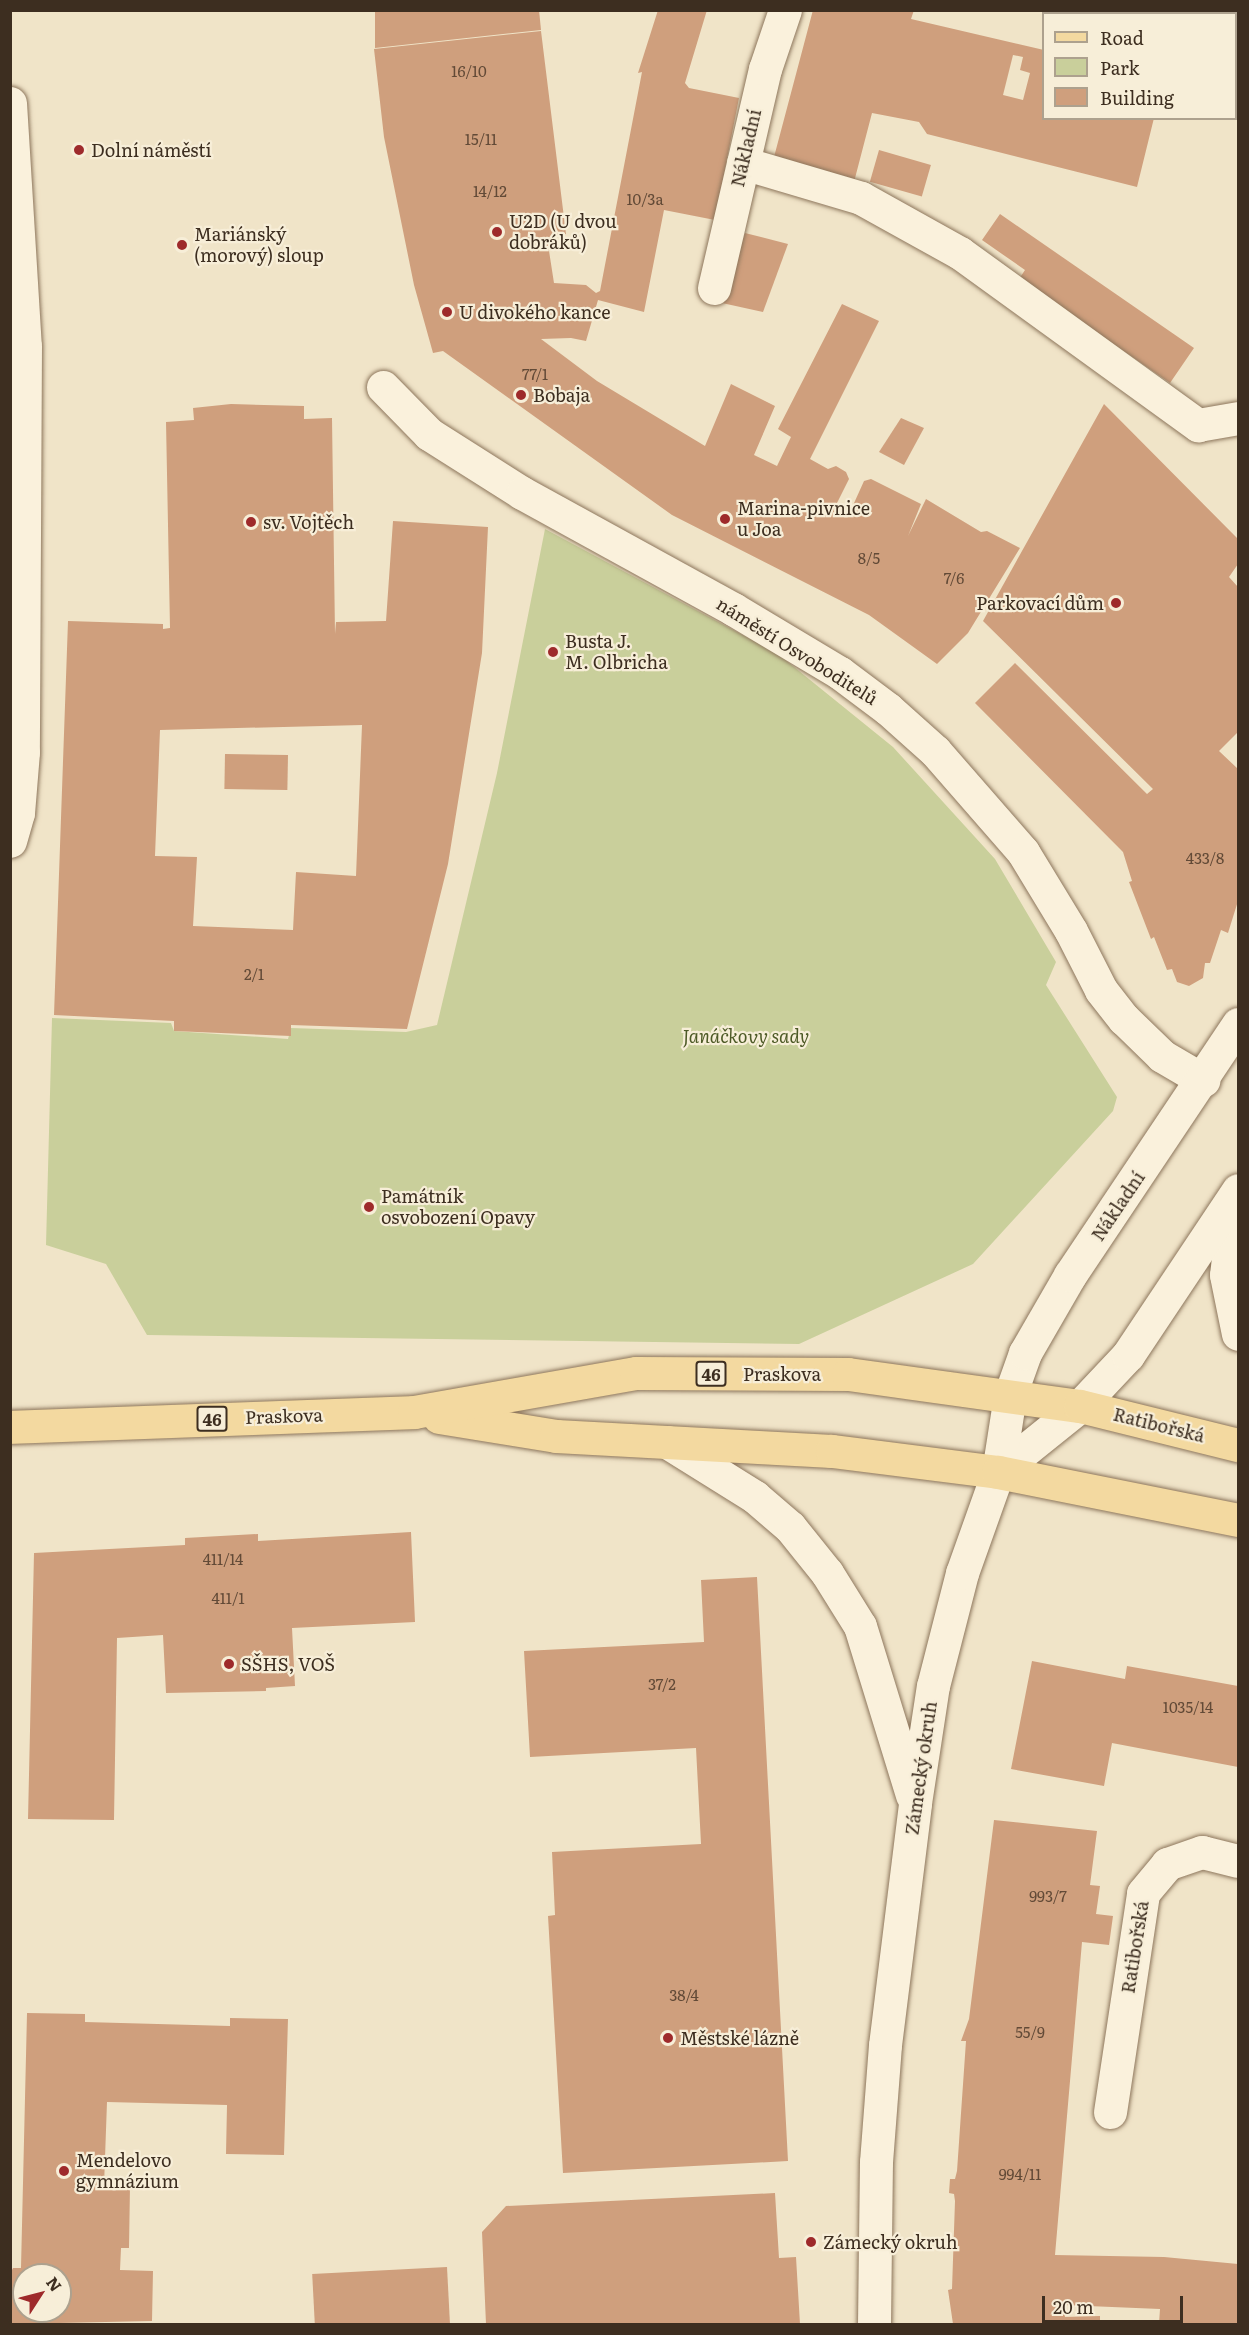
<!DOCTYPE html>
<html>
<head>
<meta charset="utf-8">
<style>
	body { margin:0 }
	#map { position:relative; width:1249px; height:2335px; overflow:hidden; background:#f0e4c8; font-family:Literata,serif }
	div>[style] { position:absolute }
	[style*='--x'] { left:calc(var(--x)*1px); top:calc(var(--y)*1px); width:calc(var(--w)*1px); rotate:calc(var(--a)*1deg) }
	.green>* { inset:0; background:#c9cf9b }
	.building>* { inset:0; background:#cf9f7d; transform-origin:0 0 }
	.roads { filter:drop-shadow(0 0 2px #8d765c) drop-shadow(0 0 2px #8d765c) }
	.minor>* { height:33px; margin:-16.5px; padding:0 16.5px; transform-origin:16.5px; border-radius:16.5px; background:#faf1dc }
	.major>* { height:33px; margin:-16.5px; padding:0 16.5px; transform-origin:16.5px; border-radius:16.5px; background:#f3d9a0 }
	.dots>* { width:16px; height:16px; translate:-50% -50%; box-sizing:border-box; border:3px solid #f7eed8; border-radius:50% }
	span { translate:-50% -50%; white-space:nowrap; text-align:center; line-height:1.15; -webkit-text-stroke:4.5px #f7eed8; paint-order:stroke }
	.number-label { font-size:15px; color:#624a37 }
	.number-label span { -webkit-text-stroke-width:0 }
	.shield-label span { padding:2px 4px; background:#f7eed8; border:2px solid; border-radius:4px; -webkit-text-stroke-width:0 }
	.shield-label { font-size:16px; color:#3d2e20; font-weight:700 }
	.street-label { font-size:18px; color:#3d2e20 }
	.poi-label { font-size:18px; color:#3d2e20 }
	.left { translate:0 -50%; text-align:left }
	.right { translate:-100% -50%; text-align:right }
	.park-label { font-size:18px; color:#4d5a26; font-style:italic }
	.frame { position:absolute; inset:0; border:12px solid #3d2e20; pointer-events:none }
	.legend { position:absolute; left:1042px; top:12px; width:195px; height:108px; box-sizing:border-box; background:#f7eed8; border:2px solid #ada18e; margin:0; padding:8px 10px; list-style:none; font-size:18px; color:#3d2e20 }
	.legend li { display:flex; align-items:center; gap:12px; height:30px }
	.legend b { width:30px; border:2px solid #ada18e }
	.north { position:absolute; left:12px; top:2263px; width:60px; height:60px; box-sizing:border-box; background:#f7eed8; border:2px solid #ada18e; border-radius:50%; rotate:54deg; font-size:16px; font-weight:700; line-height:24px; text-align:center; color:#3d2e20 }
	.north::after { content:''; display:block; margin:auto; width:21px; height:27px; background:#9e2a2b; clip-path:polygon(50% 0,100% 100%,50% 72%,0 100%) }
	.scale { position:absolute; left:1042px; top:2296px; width:141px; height:27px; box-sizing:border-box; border:3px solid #3d2e20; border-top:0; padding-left:8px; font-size:18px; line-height:21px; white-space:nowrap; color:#3d2e20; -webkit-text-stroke:4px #f7eed8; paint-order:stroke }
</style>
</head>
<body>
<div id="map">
	<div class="green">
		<div style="clip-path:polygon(545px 529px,778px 654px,893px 747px,995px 859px,1056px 962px,1046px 985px,1117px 1097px,1113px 1111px,973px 1264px,799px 1344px,147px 1335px,106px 1264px,46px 1245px,52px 1018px,171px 1023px,174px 1031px,288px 1039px,291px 1028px,406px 1032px,437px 1025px,497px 773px)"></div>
	</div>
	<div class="building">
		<div style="clip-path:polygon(375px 10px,539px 10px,541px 30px,375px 48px)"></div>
		<div style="clip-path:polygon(658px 10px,707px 10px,685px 83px,689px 88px,739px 98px,715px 220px,664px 210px,644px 312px,598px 300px,586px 341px,571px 338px,541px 339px,597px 381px,705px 446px,731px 384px,775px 406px,754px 455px,777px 466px,791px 437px,778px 429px,842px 304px,879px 321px,810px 459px,828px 469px,836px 466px,846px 472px,849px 479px,836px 505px,850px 512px,864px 481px,871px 479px,921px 504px,908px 536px,926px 499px,981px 532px,987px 531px,1020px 548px,968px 633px,937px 664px,869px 615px,672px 515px,443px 351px,433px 353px,414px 285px,384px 137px,374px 49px,541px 31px,566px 234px,547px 238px,554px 283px,586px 285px,596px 293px,600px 291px,642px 72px,638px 73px)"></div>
		<div style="clip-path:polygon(evenodd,813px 10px,914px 10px,911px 19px,1044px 50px,1044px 118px,1154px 118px,1137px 187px,927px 134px,919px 122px,872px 113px,854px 182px,774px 157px,813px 10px,1013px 55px,1023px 57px,1020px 70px,1030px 73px,1023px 100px,1003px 95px,1013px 55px)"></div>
		<div style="left:879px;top:150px;width:54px;height:33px;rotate:16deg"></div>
		<div style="clip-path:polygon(1000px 214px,1194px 348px,1170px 383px,1019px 279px,1025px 270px,982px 240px)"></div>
		<div style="clip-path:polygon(745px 233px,788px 244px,763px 312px,722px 303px)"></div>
		<div style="clip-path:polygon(evenodd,231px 404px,304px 406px,304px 419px,332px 418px,335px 634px,336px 622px,386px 621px,393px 521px,488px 527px,482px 653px,448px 864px,407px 1029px,291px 1025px,291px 1036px,174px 1031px,174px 1021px,54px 1015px,68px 621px,163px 624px,163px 629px,170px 628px,166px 422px,194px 420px,193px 408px,231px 404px,362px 725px,356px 876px,296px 872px,293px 930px,193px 926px,197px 857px,155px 856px,160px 730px,362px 725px)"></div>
		<div style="clip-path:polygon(1104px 404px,1238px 539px,1238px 564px,1229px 577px,1238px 587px,1238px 732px,1219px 751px,1238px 769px,1238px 901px,1228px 933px,1221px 930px,1210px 963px,1205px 963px,1203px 978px,1189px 986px,1177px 982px,1172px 969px,1167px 970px,1154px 937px,1151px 939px,1129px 882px,1132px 881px,1123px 852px,975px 703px,1015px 663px,1147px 794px,1153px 789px,983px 621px)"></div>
		<div style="clip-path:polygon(901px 418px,924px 428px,904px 465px,879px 452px)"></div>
		<div style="left:225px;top:754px;width:63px;height:35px;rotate:1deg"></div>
		<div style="clip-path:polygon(411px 1532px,415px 1622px,292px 1628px,295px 1686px,266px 1688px,266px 1691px,166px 1693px,163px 1635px,117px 1638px,114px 1820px,28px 1819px,34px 1553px,185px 1545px,185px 1538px,258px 1534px,258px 1541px)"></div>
		<div style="clip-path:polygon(757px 1577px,788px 2161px,563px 2173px,548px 1916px,555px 1915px,552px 1852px,701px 1844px,696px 1748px,530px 1757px,524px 1651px,704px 1642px,701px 1580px)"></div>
		<div style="clip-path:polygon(1032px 1661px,1125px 1679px,1127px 1666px,1238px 1686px,1238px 1767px,1112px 1743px,1104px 1786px,1011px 1769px)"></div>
		<div style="clip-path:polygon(994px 1820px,1097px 1831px,1090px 1885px,1100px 1886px,1096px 1914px,1113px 1916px,1109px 1945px,1082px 1942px,1055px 2255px,1164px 2257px,1238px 2264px,1238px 2324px,1159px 2324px,1160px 2309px,1064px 2305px,1065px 2317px,1100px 2316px,1100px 2324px,953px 2324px,948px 2290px,952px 2289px,955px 2201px,954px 2194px,949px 2193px,950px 2179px,955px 2179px,957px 2171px,966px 2041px,961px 2041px,969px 2019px)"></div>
		<div style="clip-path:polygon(evenodd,27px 2013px,85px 2014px,85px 2022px,230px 2026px,230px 2018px,288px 2019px,284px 2155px,226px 2154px,227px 2105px,107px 2102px,104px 2186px,130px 2186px,129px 2248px,121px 2248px,120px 2270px,153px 2271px,152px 2321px,12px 2324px,10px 2274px,13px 2268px,21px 2268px,27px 2013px,24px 2275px,60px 2275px,60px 2311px,24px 2311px,24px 2275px)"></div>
		<div style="clip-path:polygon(775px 2193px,779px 2258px,796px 2257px,800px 2324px,486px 2324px,482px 2232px,506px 2206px)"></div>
		<div style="left:447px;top:2267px;width:57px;height:135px;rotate:87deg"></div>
	</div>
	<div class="roads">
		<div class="minor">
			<div style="--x:10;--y:103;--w:243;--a:86.5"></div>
			<div style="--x:25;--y:346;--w:406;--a:90.3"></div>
			<div style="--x:23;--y:752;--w:61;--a:94.7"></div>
			<div style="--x:18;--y:813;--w:29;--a:106"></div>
			<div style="--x:743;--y:163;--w:123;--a:16.5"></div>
			<div style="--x:861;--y:198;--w:113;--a:29.1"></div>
			<div style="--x:960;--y:253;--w:294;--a:35.9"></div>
			<div style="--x:1198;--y:425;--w:41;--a:-9.9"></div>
			<div style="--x:714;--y:288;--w:225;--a:-76.9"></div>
			<div style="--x:765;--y:69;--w:62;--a:-71.3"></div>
			<div style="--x:383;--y:387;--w:66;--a:45.6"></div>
			<div style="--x:429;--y:434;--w:110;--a:32.4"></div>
			<div style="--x:522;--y:493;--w:241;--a:28.8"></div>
			<div style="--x:733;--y:609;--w:125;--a:30.9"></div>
			<div style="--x:840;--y:673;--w:60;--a:36.9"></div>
			<div style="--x:888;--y:709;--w:63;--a:41.8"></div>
			<div style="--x:935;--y:751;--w:134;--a:48.9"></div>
			<div style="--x:1023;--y:852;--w:92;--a:58.7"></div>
			<div style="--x:1071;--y:931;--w:66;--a:63"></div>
			<div style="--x:1101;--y:990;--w:37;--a:52"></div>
			<div style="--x:1124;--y:1019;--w:53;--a:44.2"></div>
			<div style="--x:1162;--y:1056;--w:48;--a:30.3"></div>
			<div style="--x:1234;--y:1206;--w:69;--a:96.6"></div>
			<div style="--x:1226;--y:1275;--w:60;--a:78.5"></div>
			<div style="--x:667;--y:1442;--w:104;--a:32"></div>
			<div style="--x:755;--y:1497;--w:46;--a:40.6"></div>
			<div style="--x:790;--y:1527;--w:59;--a:51.2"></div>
			<div style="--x:827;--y:1573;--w:62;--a:58.1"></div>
			<div style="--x:860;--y:1626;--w:177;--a:72.9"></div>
			<div style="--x:998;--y:1472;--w:105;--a:-38.8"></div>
			<div style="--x:1080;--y:1406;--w:70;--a:-46.7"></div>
			<div style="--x:1128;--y:1355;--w:198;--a:-56.3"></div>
			<div style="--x:1110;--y:2112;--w:221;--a:-81.4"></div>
			<div style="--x:1143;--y:1893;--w:38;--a:-50"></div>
			<div style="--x:1167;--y:1864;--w:37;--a:-19"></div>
			<div style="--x:1202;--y:1852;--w:37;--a:14"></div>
			<div style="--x:874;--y:2324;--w:162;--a:-89.3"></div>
			<div style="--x:876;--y:2162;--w:117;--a:-85.6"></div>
			<div style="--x:885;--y:2045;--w:244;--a:-82.9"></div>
			<div style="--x:915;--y:1803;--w:118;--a:-81.3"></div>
			<div style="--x:933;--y:1686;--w:117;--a:-75.6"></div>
			<div style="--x:962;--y:1573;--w:107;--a:-70.4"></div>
			<div style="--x:998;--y:1472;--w:78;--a:-81.1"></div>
			<div style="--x:1010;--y:1395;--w:45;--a:-70.3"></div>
			<div style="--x:1025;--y:1353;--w:90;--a:-60"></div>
			<div style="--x:1070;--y:1275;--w:302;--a:-56.2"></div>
		</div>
		<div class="major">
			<div style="--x:439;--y:1417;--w:119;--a:9.2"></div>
			<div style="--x:556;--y:1436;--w:276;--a:3.1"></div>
			<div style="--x:832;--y:1451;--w:167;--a:7.2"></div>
			<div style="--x:998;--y:1472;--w:245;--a:11.3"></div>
			<div style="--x:10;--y:1427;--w:404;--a:-2.1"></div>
			<div style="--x:414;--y:1412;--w:225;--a:-10"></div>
			<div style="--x:636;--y:1373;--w:212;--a:0.3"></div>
			<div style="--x:848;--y:1374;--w:234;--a:7.9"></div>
			<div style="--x:1080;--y:1406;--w:163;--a:13.9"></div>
		</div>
	</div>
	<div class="dots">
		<div style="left:79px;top:150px;background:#9e2a2b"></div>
		<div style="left:497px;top:232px;background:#9e2a2b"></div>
		<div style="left:182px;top:245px;background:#9e2a2b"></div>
		<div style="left:447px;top:312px;background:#9e2a2b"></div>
		<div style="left:521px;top:395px;background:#9e2a2b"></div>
		<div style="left:725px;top:519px;background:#9e2a2b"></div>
		<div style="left:251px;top:522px;background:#9e2a2b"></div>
		<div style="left:1116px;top:603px;background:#9e2a2b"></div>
		<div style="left:553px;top:652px;background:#9e2a2b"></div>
		<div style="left:369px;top:1207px;background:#9e2a2b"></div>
		<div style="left:229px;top:1664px;background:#9e2a2b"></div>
		<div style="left:668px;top:2038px;background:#9e2a2b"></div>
		<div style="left:64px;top:2171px;background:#9e2a2b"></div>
		<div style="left:811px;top:2242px;background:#9e2a2b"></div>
	</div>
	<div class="number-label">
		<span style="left:469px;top:71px">16/10</span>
		<span style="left:481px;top:139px">15/11</span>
		<span style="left:490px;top:191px">14/12</span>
		<span style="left:645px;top:199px">10/3a</span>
		<span style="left:535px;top:374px">77/1</span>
		<span style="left:869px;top:558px">8/5</span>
		<span style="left:954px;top:578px">7/6</span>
		<span style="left:1205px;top:858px">433/8</span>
		<span style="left:254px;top:974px">2/1</span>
		<span style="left:223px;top:1559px">411/14</span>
		<span style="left:228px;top:1598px">411/1</span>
		<span style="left:662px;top:1684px">37/2</span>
		<span style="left:1188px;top:1707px">1035/14</span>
		<span style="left:1048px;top:1896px">993/7</span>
		<span style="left:684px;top:1995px">38/4</span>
		<span style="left:1030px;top:2032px">55/9</span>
		<span style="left:1020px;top:2174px">994/11</span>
	</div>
	<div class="shield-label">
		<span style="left:711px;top:1374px">46</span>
		<span style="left:212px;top:1419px">46</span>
	</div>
	<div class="street-label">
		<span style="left:746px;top:148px;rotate:-77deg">Nákladní</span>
		<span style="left:797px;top:651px;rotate:32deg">náměstí Osvoboditelů</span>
		<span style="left:1118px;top:1206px;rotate:-56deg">Nákladní</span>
		<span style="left:782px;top:1374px">Praskova</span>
		<span style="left:284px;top:1416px;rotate:-2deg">Praskova</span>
		<span style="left:1159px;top:1425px;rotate:14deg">Ratibořská</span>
		<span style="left:921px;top:1768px;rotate:-82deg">Zámecký okruh</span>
		<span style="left:1135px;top:1947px;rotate:-81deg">Ratibořská</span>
	</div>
	<div class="poi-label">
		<span class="left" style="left:91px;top:150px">Dolní náměstí</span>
		<span class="left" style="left:509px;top:232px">U2D (U dvou<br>dobráků)</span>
		<span class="left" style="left:194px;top:245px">Mariánský<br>(morový) sloup</span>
		<span class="left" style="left:459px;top:312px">U divokého kance</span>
		<span class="left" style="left:533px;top:395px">Bobaja</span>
		<span class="left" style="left:737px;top:519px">Marina-pivnice<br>u Joa</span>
		<span class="left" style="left:263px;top:522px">sv. Vojtěch</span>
		<span class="right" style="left:1104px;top:603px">Parkovací dům</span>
		<span class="left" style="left:565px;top:652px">Busta J.<br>M. Olbricha</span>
		<span class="left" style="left:381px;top:1207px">Památník<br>osvobození Opavy</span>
		<span class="left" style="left:241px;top:1664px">SŠHS, VOŠ</span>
		<span class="left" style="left:680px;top:2038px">Městské lázně</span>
		<span class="left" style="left:76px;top:2171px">Mendelovo<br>gymnázium</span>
		<span class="left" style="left:823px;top:2242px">Zámecký okruh</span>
	</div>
	<div class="park-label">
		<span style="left:746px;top:1036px">Janáčkovy sady</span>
	</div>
	<div class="frame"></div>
	<ul class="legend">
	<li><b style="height:8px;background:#f3d9a0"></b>Road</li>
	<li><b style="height:16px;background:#c9cf9b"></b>Park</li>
	<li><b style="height:16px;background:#cf9f7d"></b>Building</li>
	</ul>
	<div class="north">N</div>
	<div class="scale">20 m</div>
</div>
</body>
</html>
